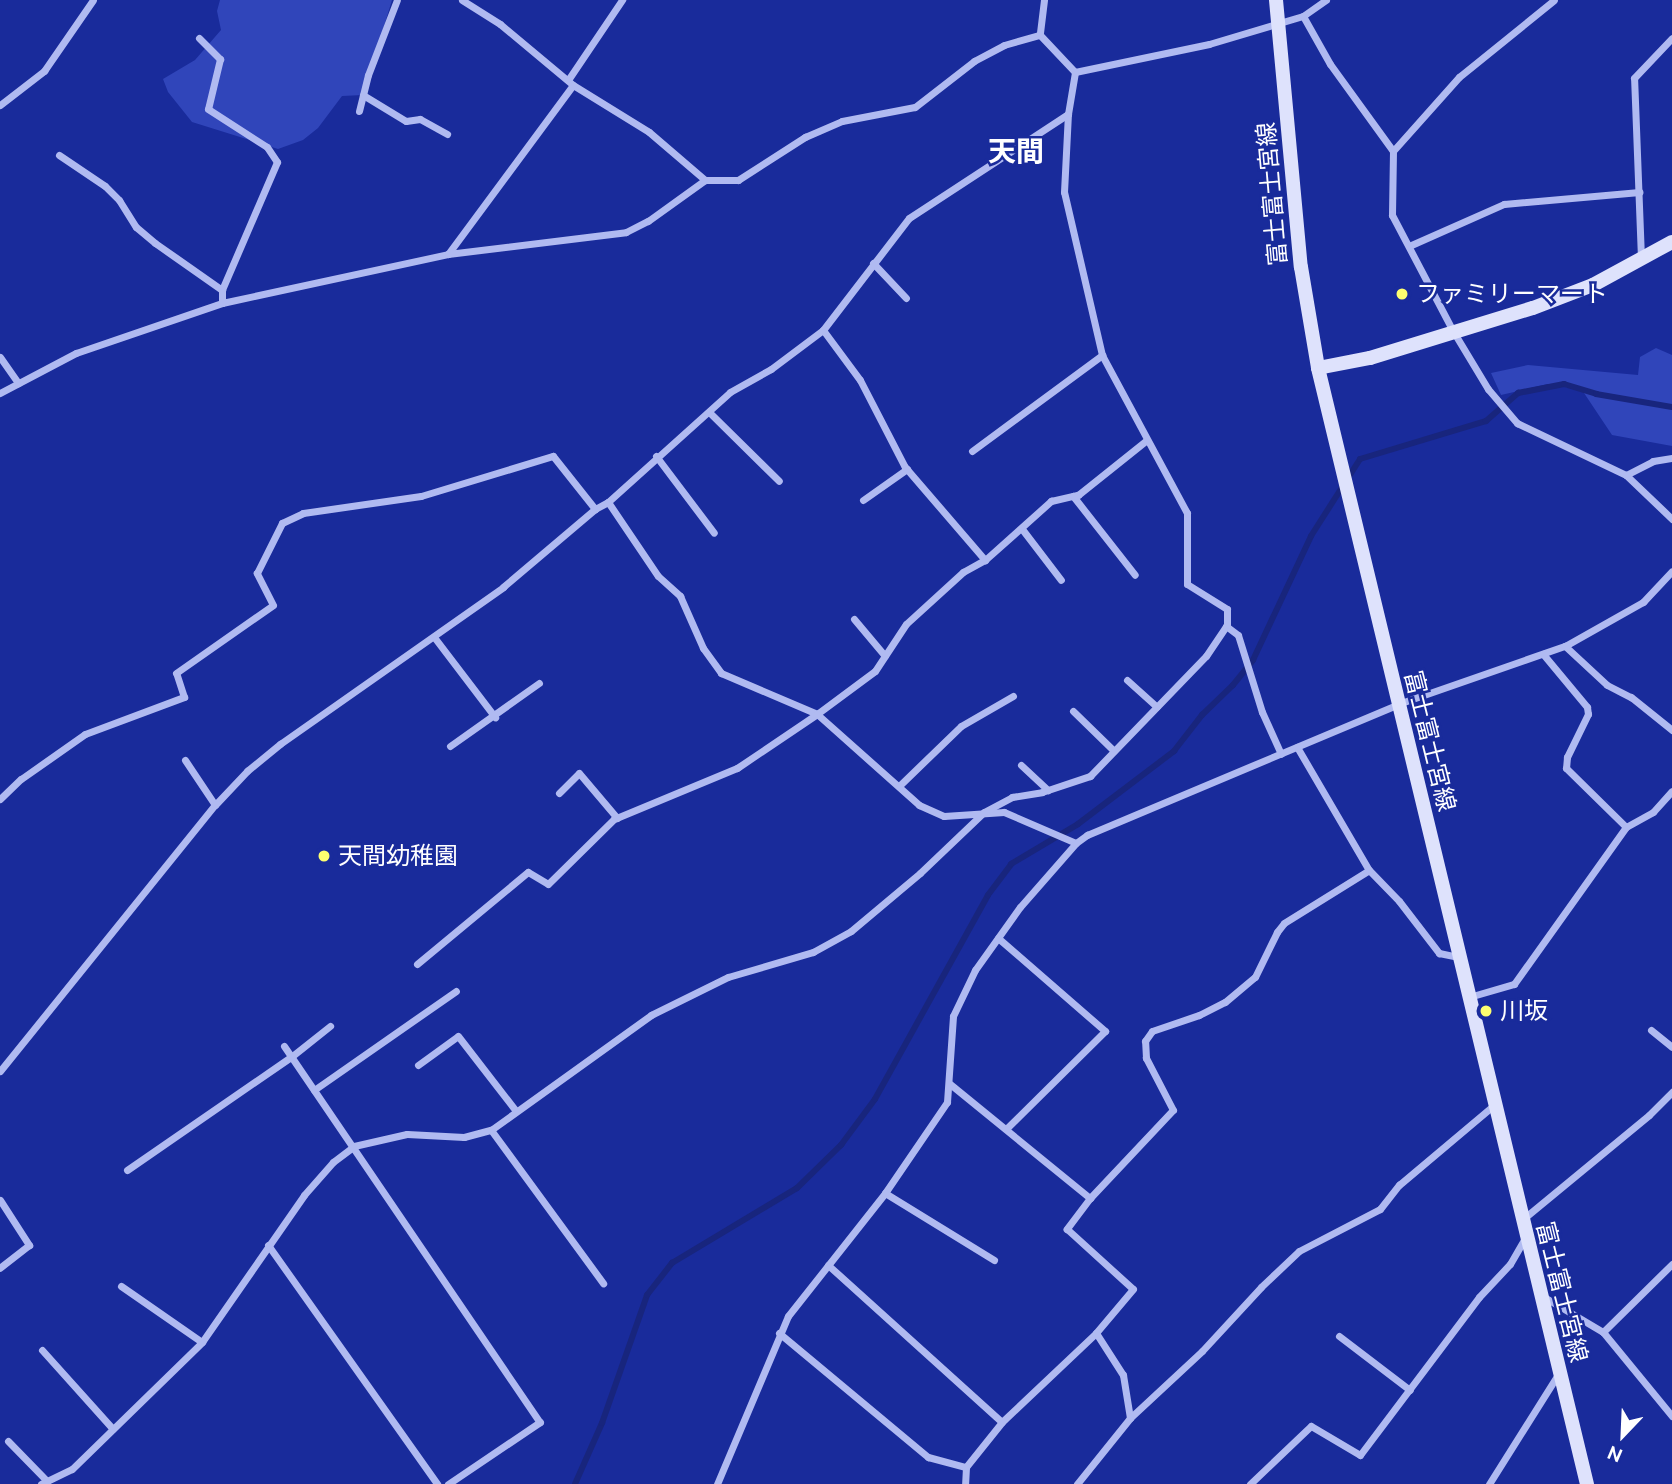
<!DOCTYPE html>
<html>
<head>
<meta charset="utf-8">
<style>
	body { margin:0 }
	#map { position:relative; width:1672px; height:1484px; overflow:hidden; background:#192b9b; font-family:Ubuntu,"Noto Sans JP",sans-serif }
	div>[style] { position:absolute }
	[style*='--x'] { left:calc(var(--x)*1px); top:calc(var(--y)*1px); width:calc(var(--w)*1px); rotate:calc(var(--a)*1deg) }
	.green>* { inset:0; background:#3045ba }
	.stream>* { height:6px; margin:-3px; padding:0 3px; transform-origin:3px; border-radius:3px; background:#18257d }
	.street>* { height:7px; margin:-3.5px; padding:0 3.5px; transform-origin:3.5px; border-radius:3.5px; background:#b0baf1 }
	.secondary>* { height:14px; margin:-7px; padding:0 7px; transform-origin:7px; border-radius:7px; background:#dee2fc }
	.dots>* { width:19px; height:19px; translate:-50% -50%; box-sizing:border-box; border:4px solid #192b9b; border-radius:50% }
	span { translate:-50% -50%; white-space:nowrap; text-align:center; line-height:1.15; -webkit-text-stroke:5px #192b9b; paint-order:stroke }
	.street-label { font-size:24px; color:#fff }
	.poi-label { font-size:24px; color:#fff }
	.left { translate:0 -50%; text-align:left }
	.quarter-label { font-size:28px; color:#fff; font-weight:700 }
	.north { position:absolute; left:1588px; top:1400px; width:70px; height:70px; -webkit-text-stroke:5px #192b9b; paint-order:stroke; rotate:203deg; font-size:19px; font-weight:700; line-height:28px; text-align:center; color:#fff }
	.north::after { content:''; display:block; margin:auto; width:24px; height:32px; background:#fff; clip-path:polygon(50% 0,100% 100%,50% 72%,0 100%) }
</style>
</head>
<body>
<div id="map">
	<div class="green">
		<div style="clip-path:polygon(220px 0,392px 0,363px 95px,342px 96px,318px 128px,303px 140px,278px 149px,192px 122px,168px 92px,163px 79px,195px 60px,221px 30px,217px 11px)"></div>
		<div style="clip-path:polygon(1656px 348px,1672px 355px,1672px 446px,1612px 435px,1582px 390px,1548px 384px,1501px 395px,1491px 373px,1528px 365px,1638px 375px,1640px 357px)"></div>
	</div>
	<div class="stream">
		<div style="--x:575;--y:1484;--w:67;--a:-66.1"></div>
		<div style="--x:602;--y:1423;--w:136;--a:-70.6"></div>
		<div style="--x:647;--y:1295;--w:41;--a:-52"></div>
		<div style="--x:672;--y:1263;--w:146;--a:-31"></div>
		<div style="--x:797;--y:1188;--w:62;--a:-44.3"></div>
		<div style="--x:841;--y:1145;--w:57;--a:-53.5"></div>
		<div style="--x:875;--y:1099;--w:233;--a:-61"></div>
		<div style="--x:988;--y:895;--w:39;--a:-53"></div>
		<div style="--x:1011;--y:864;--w:78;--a:-30.8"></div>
		<div style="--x:1078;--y:824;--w:121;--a:-37.2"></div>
		<div style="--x:1174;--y:751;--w:46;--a:-52.1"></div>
		<div style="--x:1202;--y:715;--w:43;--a:-44.1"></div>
		<div style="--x:1233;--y:685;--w:32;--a:-51"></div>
		<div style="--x:1253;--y:660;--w:137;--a:-64.9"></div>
		<div style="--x:1311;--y:536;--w:91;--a:-57.5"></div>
		<div style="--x:1360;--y:459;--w:132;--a:-16.8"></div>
		<div style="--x:1486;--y:421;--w:43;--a:-41.2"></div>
		<div style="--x:1518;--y:393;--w:47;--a:-11.1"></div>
		<div style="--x:1564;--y:384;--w:34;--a:17"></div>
		<div style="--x:1596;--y:394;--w:77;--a:9.7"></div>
	</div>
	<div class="street">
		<div style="--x:462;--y:0;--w:45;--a:32.3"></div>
		<div style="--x:500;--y:24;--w:95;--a:39.9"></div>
		<div style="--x:573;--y:85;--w:89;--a:31.7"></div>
		<div style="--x:649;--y:132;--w:74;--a:40.6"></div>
		<div style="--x:1044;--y:0;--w:35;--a:97"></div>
		<div style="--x:1040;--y:35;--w:51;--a:46.6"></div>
		<div style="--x:1303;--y:16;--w:55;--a:60.6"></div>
		<div style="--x:1330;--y:64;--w:107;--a:54.1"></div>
		<div style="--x:1393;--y:151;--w:64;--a:90.9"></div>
		<div style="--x:1392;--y:215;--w:131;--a:62.3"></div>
		<div style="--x:1453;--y:331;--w:68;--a:58.9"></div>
		<div style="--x:1488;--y:389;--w:45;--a:49.5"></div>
		<div style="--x:1517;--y:423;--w:121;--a:25.5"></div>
		<div style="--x:1626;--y:475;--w:30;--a:-27"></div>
		<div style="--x:1653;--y:461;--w:19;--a:-9"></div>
		<div style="--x:199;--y:38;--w:30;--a:45"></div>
		<div style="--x:220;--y:59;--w:51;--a:103.5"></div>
		<div style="--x:208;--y:109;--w:70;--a:32.8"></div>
		<div style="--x:267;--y:147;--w:18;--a:56"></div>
		<div style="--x:277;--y:162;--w:139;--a:113.3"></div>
		<div style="--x:222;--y:290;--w:13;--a:90"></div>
		<div style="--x:1075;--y:72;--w:137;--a:-11.8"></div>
		<div style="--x:1209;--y:44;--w:98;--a:-16.6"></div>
		<div style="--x:1303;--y:16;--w:28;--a:-35"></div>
		<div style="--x:568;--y:80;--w:97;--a:-56"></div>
		<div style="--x:363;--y:95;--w:50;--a:31.2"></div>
		<div style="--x:406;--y:121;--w:14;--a:-8"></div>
		<div style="--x:420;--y:119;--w:31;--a:29"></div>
		<div style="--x:0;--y:105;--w:56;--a:-37.7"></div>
		<div style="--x:44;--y:71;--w:86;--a:-55.4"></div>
		<div style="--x:359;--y:111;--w:37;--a:-76"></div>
		<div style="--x:368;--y:75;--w:80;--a:-68.9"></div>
		<div style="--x:1393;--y:151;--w:99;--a:-48.3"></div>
		<div style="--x:1459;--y:77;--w:122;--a:-39"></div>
		<div style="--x:59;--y:155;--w:55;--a:34"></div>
		<div style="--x:105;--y:186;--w:20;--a:45"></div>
		<div style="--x:119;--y:200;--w:32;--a:58"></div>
		<div style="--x:136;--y:227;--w:25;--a:40"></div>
		<div style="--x:155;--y:243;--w:82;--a:35"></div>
		<div style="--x:1409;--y:246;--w:104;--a:-23.9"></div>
		<div style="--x:1504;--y:204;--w:136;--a:-5.1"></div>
		<div style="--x:448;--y:254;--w:210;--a:-53.5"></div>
		<div style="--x:1641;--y:258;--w:180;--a:-92.2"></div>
		<div style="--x:1634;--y:78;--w:55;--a:-46.5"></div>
		<div style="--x:873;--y:263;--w:48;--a:46.7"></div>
		<div style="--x:823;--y:330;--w:62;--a:53.5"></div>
		<div style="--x:860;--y:380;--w:98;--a:62.7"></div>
		<div style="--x:905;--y:467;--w:123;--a:49.3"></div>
		<div style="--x:0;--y:357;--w:32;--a:55"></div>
		<div style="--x:0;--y:393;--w:86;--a:-27.8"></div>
		<div style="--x:76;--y:353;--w:154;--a:-18.9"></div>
		<div style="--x:222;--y:303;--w:231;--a:-12.2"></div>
		<div style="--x:448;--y:254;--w:179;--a:-7"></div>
		<div style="--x:626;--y:232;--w:25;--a:-27"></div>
		<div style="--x:648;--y:221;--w:70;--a:-35.7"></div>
		<div style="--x:705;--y:180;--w:33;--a:0"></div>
		<div style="--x:738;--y:180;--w:80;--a:-32.7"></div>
		<div style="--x:805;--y:137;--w:40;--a:-23.4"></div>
		<div style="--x:842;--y:121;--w:74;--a:-10.9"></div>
		<div style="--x:915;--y:107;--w:75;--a:-37.9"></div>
		<div style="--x:974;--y:61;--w:34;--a:-28"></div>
		<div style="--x:1004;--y:45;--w:37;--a:-16"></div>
		<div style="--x:709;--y:412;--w:98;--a:44.6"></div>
		<div style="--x:972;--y:451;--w:162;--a:-36.4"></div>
		<div style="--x:656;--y:456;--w:96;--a:53"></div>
		<div style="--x:1626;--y:475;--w:64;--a:43.7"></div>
		<div style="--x:1073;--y:496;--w:100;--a:51.9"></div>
		<div style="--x:863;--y:500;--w:54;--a:-35.2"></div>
		<div style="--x:608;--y:502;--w:89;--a:56"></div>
		<div style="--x:658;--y:576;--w:30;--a:42"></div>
		<div style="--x:680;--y:596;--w:57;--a:66.1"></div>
		<div style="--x:703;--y:648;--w:31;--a:54"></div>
		<div style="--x:721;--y:673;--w:104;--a:23.1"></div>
		<div style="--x:817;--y:714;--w:137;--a:41.7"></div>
		<div style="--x:919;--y:805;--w:27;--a:24"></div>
		<div style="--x:944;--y:816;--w:60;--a:-3.8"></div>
		<div style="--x:1004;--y:812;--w:78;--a:23.3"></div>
		<div style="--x:1022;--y:529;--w:64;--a:52.6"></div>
		<div style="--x:854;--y:619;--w:48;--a:50"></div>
		<div style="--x:1226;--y:626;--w:15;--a:37"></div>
		<div style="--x:1238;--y:635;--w:81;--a:72.7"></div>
		<div style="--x:1262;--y:712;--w:46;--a:65.7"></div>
		<div style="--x:434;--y:637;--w:101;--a:52.7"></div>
		<div style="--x:1565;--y:646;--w:57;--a:42.9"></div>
		<div style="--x:1607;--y:685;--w:27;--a:27"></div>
		<div style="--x:1631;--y:697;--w:53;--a:38.8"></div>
		<div style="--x:1543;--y:654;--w:69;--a:50.3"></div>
		<div style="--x:1587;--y:707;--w:7;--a:82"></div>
		<div style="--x:1588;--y:714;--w:48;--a:116"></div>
		<div style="--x:1567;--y:757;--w:11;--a:95"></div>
		<div style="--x:1566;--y:768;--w:84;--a:44.5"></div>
		<div style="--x:1127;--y:680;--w:40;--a:42"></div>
		<div style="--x:1073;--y:711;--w:57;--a:44.3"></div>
		<div style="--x:450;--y:746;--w:109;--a:-35.3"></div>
		<div style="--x:1297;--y:747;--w:143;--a:59.7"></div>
		<div style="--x:1369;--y:870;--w:43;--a:45.9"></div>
		<div style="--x:1399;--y:901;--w:66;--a:52.4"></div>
		<div style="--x:1439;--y:953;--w:19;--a:12"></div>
		<div style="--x:185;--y:760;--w:54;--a:56.3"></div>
		<div style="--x:1021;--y:765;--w:37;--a:43"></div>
		<div style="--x:899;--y:786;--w:86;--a:-44.1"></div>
		<div style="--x:961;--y:726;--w:60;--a:-30"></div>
		<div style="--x:559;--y:793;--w:28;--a:-45"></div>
		<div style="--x:579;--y:773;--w:59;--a:49.8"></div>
		<div style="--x:0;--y:799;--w:29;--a:-44"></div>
		<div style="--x:21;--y:779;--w:78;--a:-35.1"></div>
		<div style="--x:85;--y:734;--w:106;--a:-20.5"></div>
		<div style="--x:184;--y:697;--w:25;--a:-108"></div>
		<div style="--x:176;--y:673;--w:118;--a:-35"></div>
		<div style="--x:273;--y:605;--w:36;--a:-117"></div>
		<div style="--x:257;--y:573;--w:56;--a:-63.4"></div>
		<div style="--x:282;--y:523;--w:23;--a:-25"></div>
		<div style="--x:303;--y:513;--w:119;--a:-8.2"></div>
		<div style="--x:421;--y:496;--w:138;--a:-16.9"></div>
		<div style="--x:553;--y:456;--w:68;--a:51.6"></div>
		<div style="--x:998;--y:938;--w:142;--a:41"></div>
		<div style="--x:1105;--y:1031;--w:139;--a:135.3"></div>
		<div style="--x:417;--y:964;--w:144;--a:-39.7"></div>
		<div style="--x:528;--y:872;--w:23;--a:31"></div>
		<div style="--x:548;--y:884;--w:93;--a:-44.6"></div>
		<div style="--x:614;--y:819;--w:133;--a:-22.5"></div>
		<div style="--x:737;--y:768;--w:97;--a:-34"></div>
		<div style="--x:817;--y:714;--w:72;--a:-36.6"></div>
		<div style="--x:875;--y:671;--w:56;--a:-56.6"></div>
		<div style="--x:906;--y:624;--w:77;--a:-42.4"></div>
		<div style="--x:963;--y:572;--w:25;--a:-29"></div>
		<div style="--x:985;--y:560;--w:89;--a:-41.8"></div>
		<div style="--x:1051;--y:501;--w:28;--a:-13"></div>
		<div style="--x:1078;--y:495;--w:88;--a:-38.6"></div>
		<div style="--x:1469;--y:997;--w:47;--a:-16.1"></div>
		<div style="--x:1514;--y:984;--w:193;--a:-54.5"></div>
		<div style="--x:1626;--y:827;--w:31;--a:-29"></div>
		<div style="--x:1653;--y:812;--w:28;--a:-48"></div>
		<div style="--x:1651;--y:1030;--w:27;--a:39"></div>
		<div style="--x:284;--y:1046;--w:455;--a:55.8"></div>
		<div style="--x:540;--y:1422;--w:111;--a:146"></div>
		<div style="--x:418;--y:1065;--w:49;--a:-35.9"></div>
		<div style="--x:458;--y:1036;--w:95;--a:52.3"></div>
		<div style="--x:0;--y:1071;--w:342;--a:-51.1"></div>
		<div style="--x:215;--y:805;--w:47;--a:-46.7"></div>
		<div style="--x:247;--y:771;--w:43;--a:-39.3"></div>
		<div style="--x:280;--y:744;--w:273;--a:-35.1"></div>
		<div style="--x:503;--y:587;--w:121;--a:-40.3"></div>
		<div style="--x:595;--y:509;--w:15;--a:-28"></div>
		<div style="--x:608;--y:502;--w:164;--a:-42"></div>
		<div style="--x:730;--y:392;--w:47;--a:-29.3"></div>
		<div style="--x:771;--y:369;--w:65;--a:-36.9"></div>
		<div style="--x:823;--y:330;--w:141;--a:-52.5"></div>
		<div style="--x:909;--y:218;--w:190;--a:-33.2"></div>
		<div style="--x:1068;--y:114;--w:43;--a:-80.5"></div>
		<div style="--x:950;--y:1084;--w:181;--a:39.2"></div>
		<div style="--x:1090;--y:1198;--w:39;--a:127"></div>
		<div style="--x:1067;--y:1229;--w:89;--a:42.3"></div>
		<div style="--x:1133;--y:1289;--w:57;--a:130.1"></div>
		<div style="--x:1096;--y:1333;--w:129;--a:136.6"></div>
		<div style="--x:1002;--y:1422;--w:58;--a:128.7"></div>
		<div style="--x:314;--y:1090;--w:173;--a:-34.9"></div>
		<div style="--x:491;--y:1130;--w:190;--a:53.8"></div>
		<div style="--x:127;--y:1170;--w:199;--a:-34.6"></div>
		<div style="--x:291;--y:1057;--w:50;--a:-38.5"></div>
		<div style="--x:885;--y:1193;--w:128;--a:31.6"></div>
		<div style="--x:1090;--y:1198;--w:121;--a:-46.7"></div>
		<div style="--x:1173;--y:1110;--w:59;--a:-117.4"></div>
		<div style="--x:1146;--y:1058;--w:17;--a:-93"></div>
		<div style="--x:1145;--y:1041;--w:12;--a:-55"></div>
		<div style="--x:1152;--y:1031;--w:50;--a:-18.8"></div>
		<div style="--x:1199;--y:1015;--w:29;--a:-27"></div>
		<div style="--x:1225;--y:1002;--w:39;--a:-40"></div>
		<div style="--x:1255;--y:977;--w:50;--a:-63.9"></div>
		<div style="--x:1277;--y:932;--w:11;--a:-52"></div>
		<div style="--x:1284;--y:923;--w:100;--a:-31.9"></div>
		<div style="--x:0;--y:1200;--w:54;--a:57.2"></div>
		<div style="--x:29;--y:1245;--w:37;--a:142"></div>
		<div style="--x:1523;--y:1219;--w:163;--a:-39.5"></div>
		<div style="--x:1649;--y:1115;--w:33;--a:-45"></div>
		<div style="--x:268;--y:1245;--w:293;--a:54.7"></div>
		<div style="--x:828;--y:1265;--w:234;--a:42.1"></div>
		<div style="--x:121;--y:1286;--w:98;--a:34.7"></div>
		<div style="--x:1544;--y:1297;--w:69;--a:30.7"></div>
		<div style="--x:1603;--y:1332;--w:109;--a:50.6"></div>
		<div style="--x:1603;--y:1332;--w:97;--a:-44.6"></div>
		<div style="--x:779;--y:1333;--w:194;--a:39.8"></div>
		<div style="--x:928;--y:1457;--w:39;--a:15"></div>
		<div style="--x:966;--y:1467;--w:17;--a:93"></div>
		<div style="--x:1339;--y:1336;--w:89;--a:37.3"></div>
		<div style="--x:42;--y:1350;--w:106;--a:48.1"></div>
		<div style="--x:1130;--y:1418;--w:98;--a:-42.9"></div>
		<div style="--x:1202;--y:1351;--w:87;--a:-47.3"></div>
		<div style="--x:1261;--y:1287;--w:52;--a:-43.5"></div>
		<div style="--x:1299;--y:1251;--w:91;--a:-27.4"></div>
		<div style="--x:1380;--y:1209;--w:31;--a:-52"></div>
		<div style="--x:1399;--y:1185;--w:124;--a:-40.1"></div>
		<div style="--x:8;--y:1441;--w:56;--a:45.7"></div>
		<div style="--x:41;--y:1484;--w:34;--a:-26"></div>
		<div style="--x:72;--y:1469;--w:182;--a:-44.3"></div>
		<div style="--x:202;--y:1342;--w:179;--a:-55.2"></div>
		<div style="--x:304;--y:1195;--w:44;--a:-48.7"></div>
		<div style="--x:333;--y:1162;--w:26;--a:-37"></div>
		<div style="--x:354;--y:1146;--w:54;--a:-12.8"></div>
		<div style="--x:407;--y:1134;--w:57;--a:3"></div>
		<div style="--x:464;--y:1137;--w:28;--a:-15"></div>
		<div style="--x:491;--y:1130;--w:197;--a:-35.7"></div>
		<div style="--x:651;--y:1015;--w:86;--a:-26.3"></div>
		<div style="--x:728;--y:977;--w:89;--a:-16.4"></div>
		<div style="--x:813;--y:952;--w:43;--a:-28.9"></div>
		<div style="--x:851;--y:931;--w:90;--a:-40"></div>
		<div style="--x:920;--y:873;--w:88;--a:-43.6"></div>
		<div style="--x:984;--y:812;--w:32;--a:-28"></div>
		<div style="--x:1012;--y:797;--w:30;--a:-9"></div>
		<div style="--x:1042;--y:792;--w:51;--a:-18.4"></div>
		<div style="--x:1090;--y:776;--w:167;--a:-46"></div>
		<div style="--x:1206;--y:656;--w:37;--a:-56"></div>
		<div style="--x:1227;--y:625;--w:16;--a:-90"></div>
		<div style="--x:1227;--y:609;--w:47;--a:-148"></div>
		<div style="--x:1187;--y:584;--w:71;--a:-90"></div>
		<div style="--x:1187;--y:513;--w:179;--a:-118.3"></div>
		<div style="--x:1102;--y:355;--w:167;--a:-103.1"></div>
		<div style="--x:1064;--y:192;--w:78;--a:-87.1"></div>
		<div style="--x:717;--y:1484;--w:182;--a:-67.1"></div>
		<div style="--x:788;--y:1316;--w:157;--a:-51.7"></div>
		<div style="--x:885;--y:1193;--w:110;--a:-55.7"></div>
		<div style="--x:947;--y:1102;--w:86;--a:-86"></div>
		<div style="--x:953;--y:1016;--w:51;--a:-64.4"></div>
		<div style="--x:975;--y:970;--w:77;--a:-54.5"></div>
		<div style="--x:1020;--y:907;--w:85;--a:-48.8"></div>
		<div style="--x:1076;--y:843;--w:14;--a:-36"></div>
		<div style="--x:1087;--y:835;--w:337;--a:-22.8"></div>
		<div style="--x:1398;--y:704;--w:177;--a:-19.2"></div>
		<div style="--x:1565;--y:646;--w:90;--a:-29.4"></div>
		<div style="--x:1643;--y:602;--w:42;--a:-46.9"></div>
		<div style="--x:1077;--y:1484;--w:85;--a:-51.2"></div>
		<div style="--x:1130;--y:1418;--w:44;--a:-99.2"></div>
		<div style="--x:1123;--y:1375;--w:50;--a:-122.7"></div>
		<div style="--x:1250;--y:1484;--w:84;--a:-43.6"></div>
		<div style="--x:1311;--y:1426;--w:57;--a:30.6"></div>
		<div style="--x:1360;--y:1455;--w:198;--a:-53"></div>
		<div style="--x:1479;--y:1297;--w:45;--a:-46.8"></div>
		<div style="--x:1510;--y:1264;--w:30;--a:-60"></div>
		<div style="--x:1489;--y:1484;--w:131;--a:-57.8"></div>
	</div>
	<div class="secondary">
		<div style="--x:1276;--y:0;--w:268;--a:84.7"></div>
		<div style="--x:1301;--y:267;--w:102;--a:80.4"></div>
		<div style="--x:1318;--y:368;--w:1148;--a:76.45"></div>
		<div style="--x:1318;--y:368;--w:53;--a:-10.9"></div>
		<div style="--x:1370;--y:358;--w:170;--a:-17.1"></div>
		<div style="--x:1533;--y:308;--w:64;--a:-21"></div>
		<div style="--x:1593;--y:285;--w:90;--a:-28.6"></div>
	</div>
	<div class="dots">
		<div style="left:1402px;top:294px;background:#feff70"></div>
		<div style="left:324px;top:856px;background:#feff70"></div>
		<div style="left:1486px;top:1011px;background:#feff70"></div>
	</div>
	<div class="street-label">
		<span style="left:1272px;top:194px;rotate:-95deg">富士富士宮線</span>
		<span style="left:1430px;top:741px;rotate:76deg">富士富士宮線</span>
		<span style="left:1562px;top:1292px;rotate:76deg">富士富士宮線</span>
	</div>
	<div class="poi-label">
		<span class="left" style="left:1416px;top:294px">ファミリーマート</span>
		<span class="left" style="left:338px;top:856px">天間幼稚園</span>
		<span class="left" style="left:1500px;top:1011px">川坂</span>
	</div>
	<div class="quarter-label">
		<span style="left:1016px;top:151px">天間</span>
	</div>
	<div class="north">N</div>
</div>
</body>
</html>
